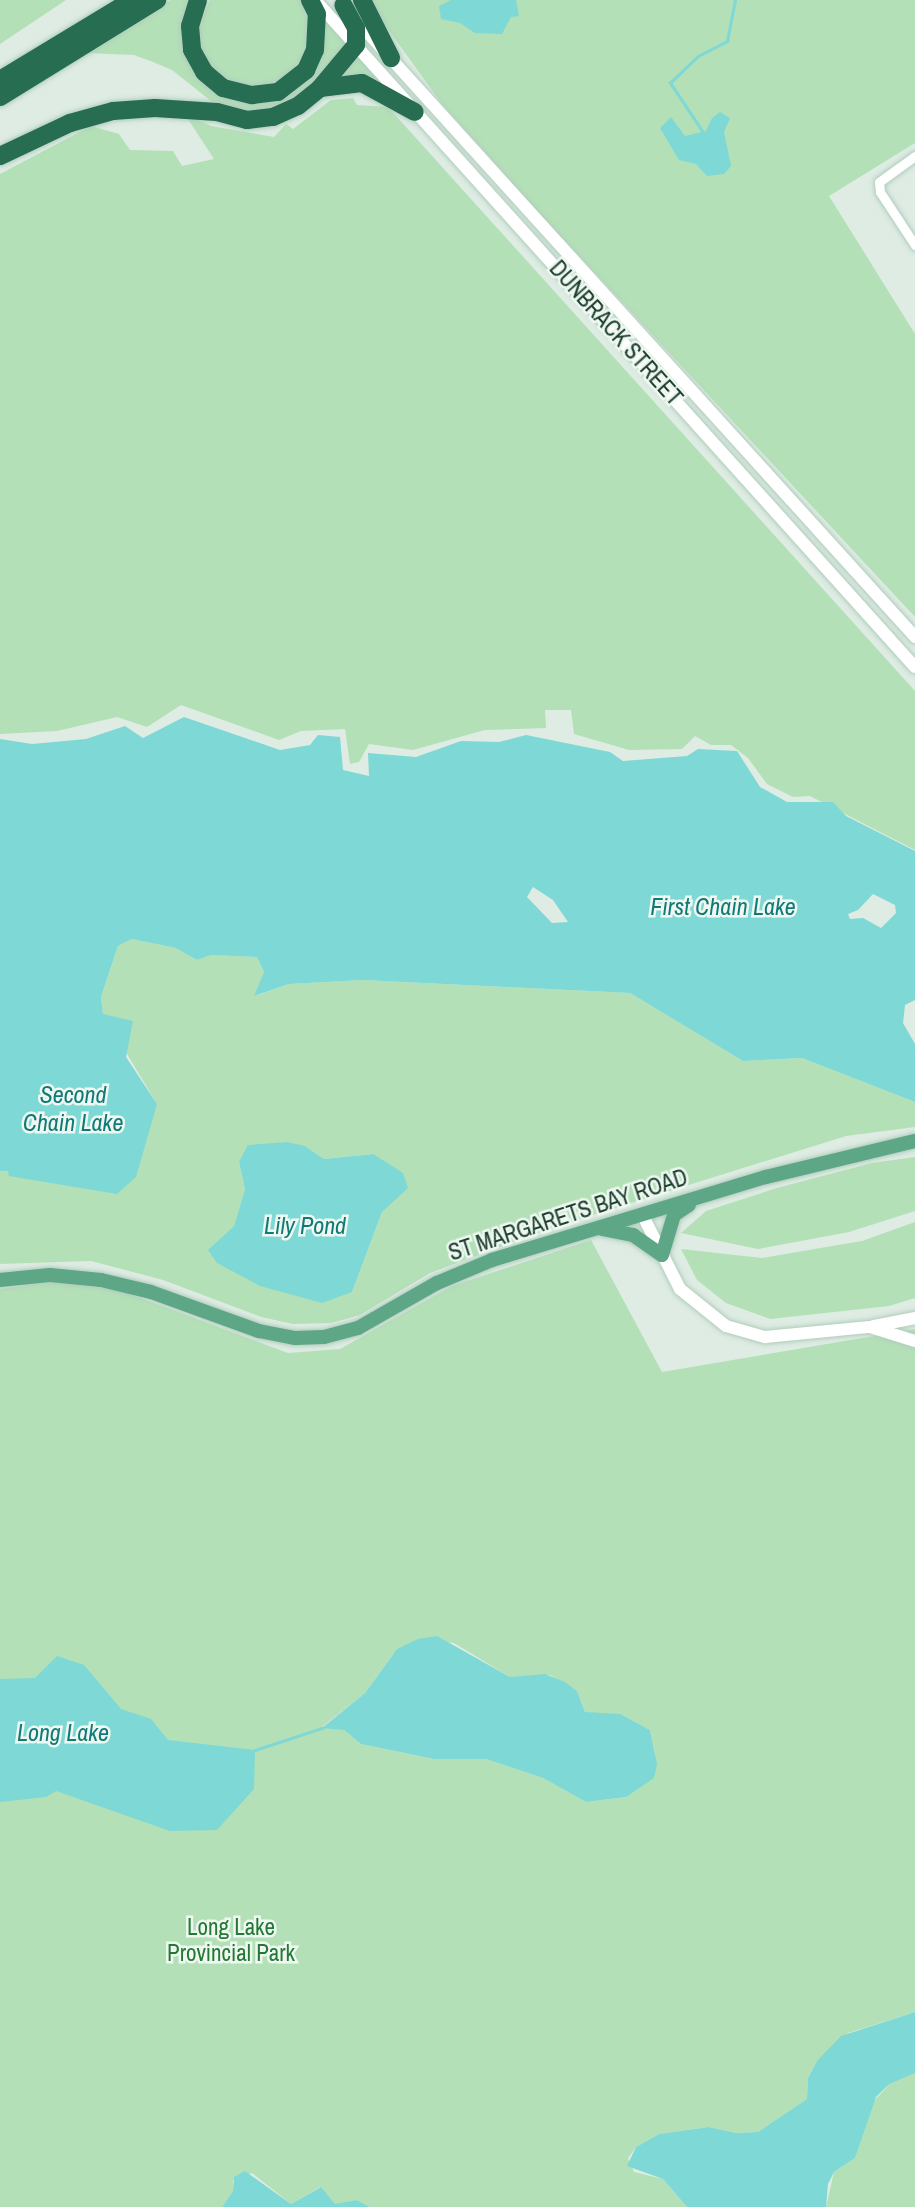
<!DOCTYPE html>
<html>
<head>
<meta charset="utf-8">
<style>
	body { margin:0 }
	#map { position:relative; width:915px; height:2207px; overflow:hidden; background:#deece3; font-family:"Archivo Narrow",sans-serif }
	div>[style] { position:absolute }
	[style*='--x'] { left:calc(var(--x)*1px); top:calc(var(--y)*1px); width:calc(var(--w)*1px); rotate:calc(var(--a)*1deg) }
	.green>* { inset:0; background:#b4e0b7 }
	.water>* { inset:0; background:#7ed8d5 }
	.stream>* { height:2.5px; margin:-1.25px; padding:0 1.25px; transform-origin:1.25px; border-radius:1.25px; background:#7ed8d5 }
	.roads { filter:drop-shadow(0 0 2px #b0cdbd) drop-shadow(0 0 2px #b0cdbd) }
	.minor>* { height:9px; margin:-4.5px; padding:0 4.5px; transform-origin:4.5px; border-radius:4.5px; background:#fff }
	.tertiary>* { height:12px; margin:-6px; padding:0 6px; transform-origin:6px; border-radius:6px; background:#fff }
	.secondary>* { height:12px; margin:-6px; padding:0 6px; transform-origin:6px; border-radius:6px; background:#fff }
	.primary>* { height:14px; margin:-7px; padding:0 7px; transform-origin:7px; border-radius:7px; background:#5da786 }
	.motorway>* { height:18px; margin:-9px; padding:0 9px; transform-origin:9px; border-radius:9px; background:#266d51 }
	span { translate:-50% -50%; white-space:nowrap; text-align:center; line-height:1.15; -webkit-text-stroke:5px #eef8f1; paint-order:stroke }
	.street-label { font-size:23px; color:#1d3d2f }
	.park-label { font-size:23px; color:#237834 }
	.water-label { font-size:24px; color:#117a78; font-style:italic }
</style>
</head>
<body>
<div id="map">
	<div class="green">
		<div style="clip-path:polygon(0 0,66px 0,0 44px)"></div>
		<div style="clip-path:polygon(171px 0,191px 0,182px 41px,185px 57px,196px 74px,220px 93px,297px 86px,322px 17px,347px 44px,312px 86px,285px 106px,249px 113px,211px 101px,172px 70px,153px 62px,134px 55px,87px 53px)"></div>
		<div style="clip-path:polygon(210px 0,304px 0,309px 6px,307px 49px,290px 75px,263px 87px,231px 84px,206px 63px,196px 32px)"></div>
		<div style="clip-path:polygon(367px 0,915px 0,915px 143px,829px 196px,915px 334px,915px 617px,529px 202px,442px 104px)"></div>
		<div style="clip-path:polygon(356px 54px,390px 92px,331px 81px)"></div>
		<div style="clip-path:polygon(353px 98px,357px 105px,388px 107px,915px 691px,915px 850px,810px 796px,793px 797px,767px 784px,748px 758px,731px 745px,711px 745px,695px 736px,682px 749px,629px 750px,574px 734px,571px 710px,545px 710px,546px 728px,485px 730px,413px 750px,369px 744px,359px 762px,350px 764px,345px 729px,301px 731px,279px 740px,181px 705px,147px 727px,117px 717px,57px 731px,0 734px,0 174px,91px 126px,119px 134px,130px 150px,173px 151px,182px 166px,214px 159px,184px 113px,211px 126px,274px 137px,286px 124px,293px 129px,331px 100px)"></div>
		<div style="clip-path:polygon(evenodd,132px 939px,177px 948px,197px 960px,211px 955px,257px 957px,264px 972px,255px 996px,289px 984px,363px 980px,630px 993px,743px 1061px,802px 1058px,915px 1102px,915px 1127px,846px 1136px,551px 1228px,430px 1273px,360px 1315px,331px 1323px,293px 1324px,261px 1317px,163px 1280px,91px 1261px,0 1264px,0 1171px,157px 1104px,103px 1014px,101px 997px,118px 946px,132px 939px,305px 1146px,324px 1159px,373px 1154px,382px 1212px,352px 1292px,209px 1250px,234px 1226px,245px 1189px,239px 1162px,305px 1146px)"></div>
		<div style="clip-path:polygon(915px 1157px,915px 1211px,849px 1232px,758px 1249px,681px 1233px,706px 1211px,777px 1188px,872px 1163px)"></div>
		<div style="clip-path:polygon(915px 1222px,915px 1298px,889px 1306px,770px 1319px,726px 1303px,697px 1280px,681px 1249px,762px 1258px,862px 1241px)"></div>
		<div style="clip-path:polygon(evenodd,591px 1240px,662px 1372px,915px 1329px,915px 2012px,848px 2033px,817px 2061px,808px 2078px,807px 2099px,758px 2132px,736px 2133px,709px 2127px,659px 2134px,636px 2147px,628px 2158px,634px 2172px,663px 2179px,687px 2207px,370px 2207px,357px 2200px,335px 2205px,320px 2187px,291px 2204px,252px 2173px,233px 2180px,233px 2191px,222px 2207px,0 2207px,0 1289px,53px 1282px,119px 1290px,288px 1353px,340px 1349px,452px 1286px,591px 1240px,418px 1639px,454px 1643px,510px 1677px,550px 1675px,577px 1691px,585px 1712px,627px 1718px,650px 1730px,655px 1753px,638px 1785px,626px 1797px,586px 1802px,543px 1778px,486px 1759px,434px 1759px,361px 1744px,344px 1730px,322px 1727px,365px 1693px,393px 1654px,418px 1639px)"></div>
		<div style="clip-path:polygon(915px 2036px,915px 2207px,826px 2207px,834px 2172px,855px 2158px,872px 2103px,886px 2088px)"></div>
	</div>
	<div class="water">
		<div style="clip-path:polygon(451px 0,516px 0,519px 16px,511px 17px,502px 34px,475px 33px,460px 23px,441px 19px,439px 6px)"></div>
		<div style="clip-path:polygon(720px 112px,730px 118px,724px 132px,731px 166px,724px 174px,707px 176px,696px 164px,679px 160px,660px 128px,671px 117px,685px 136px,706px 131px,712px 118px)"></div>
		<div style="clip-path:polygon(evenodd,184px 717px,280px 750px,310px 745px,318px 735px,340px 737px,343px 770px,369px 776px,368px 753px,416px 757px,461px 741px,499px 742px,526px 735px,610px 752px,623px 761px,687px 756px,698px 749px,737px 751px,760px 787px,787px 802px,833px 802px,846px 816px,915px 851px,915px 1000px,905px 1005px,903px 1023px,915px 1044px,915px 1102px,802px 1058px,743px 1061px,630px 993px,363px 980px,289px 984px,254px 996px,264px 972px,257px 957px,211px 955px,197px 960px,176px 948px,132px 939px,118px 946px,101px 997px,103px 1014px,133px 1021px,126px 1057px,157px 1104px,136px 1177px,117px 1194px,9px 1176px,8px 1171px,0 1171px,0 739px,32px 744px,86px 739px,125px 726px,143px 738px,184px 717px,533px 887px,553px 900px,568px 922px,552px 923px,527px 897px,533px 887px,184px 717px,873px 894px,895px 905px,896px 913px,881px 928px,863px 918px,850px 919px,848px 914px,858px 910px,873px 894px)"></div>
		<div style="clip-path:polygon(287px 1142px,305px 1146px,324px 1159px,373px 1154px,403px 1173px,408px 1188px,382px 1212px,352px 1292px,322px 1303px,260px 1286px,217px 1263px,208px 1250px,234px 1226px,245px 1189px,239px 1162px,248px 1145px)"></div>
		<div style="clip-path:polygon(437px 1636px,510px 1677px,545px 1674px,565px 1682px,577px 1691px,585px 1712px,620px 1714px,650px 1730px,657px 1764px,654px 1778px,626px 1797px,586px 1802px,543px 1778px,486px 1759px,434px 1759px,361px 1744px,344px 1730px,322px 1728px,365px 1693px,397px 1649px,418px 1639px)"></div>
		<div style="clip-path:polygon(57px 1656px,84px 1665px,121px 1709px,151px 1719px,168px 1740px,255px 1750px,254px 1789px,217px 1830px,170px 1831px,56px 1791px,46px 1797px,0 1802px,0 1679px,35px 1678px)"></div>
		<div style="clip-path:polygon(915px 2012px,915px 2073px,889px 2084px,876px 2097px,855px 2158px,834px 2172px,828px 2184px,826px 2207px,687px 2207px,663px 2179px,627px 2166px,636px 2147px,659px 2134px,709px 2127px,736px 2133px,758px 2132px,807px 2099px,808px 2078px,817px 2061px,841px 2036px)"></div>
		<div style="clip-path:polygon(245px 2171px,291px 2204px,321px 2187px,335px 2204px,357px 2200px,370px 2207px,222px 2207px,233px 2191px,234px 2177px)"></div>
	</div>
	<div class="stream">
		<div style="--x:702;--y:131;--w:58;--a:-123.7"></div>
		<div style="--x:670;--y:83;--w:39;--a:-44"></div>
		<div style="--x:698;--y:56;--w:33;--a:-27"></div>
		<div style="--x:727;--y:41;--w:42;--a:-79"></div>
		<div style="--x:255;--y:1750;--w:71;--a:-18.2"></div>
	</div>
	<div class="roads">
		<div class="minor">
			<div style="--x:915;--y:156;--w:44;--a:144.2"></div>
			<div style="--x:879;--y:182;--w:10;--a:84"></div>
			<div style="--x:880;--y:192;--w:64;--a:56.6"></div>
		</div>
		<div class="tertiary">
			<div style="--x:642;--y:1214;--w:84;--a:63.1"></div>
			<div style="--x:680;--y:1289;--w:59;--a:38.8"></div>
			<div style="--x:726;--y:1326;--w:41;--a:15.8"></div>
			<div style="--x:765;--y:1337;--w:116;--a:-5.5"></div>
		</div>
		<div class="secondary">
			<div style="--x:315;--y:0;--w:897;--a:48.03"></div>
			<div style="--x:356;--y:20;--w:833;--a:47.82"></div>
			<div style="--x:874;--y:1326;--w:42;--a:-11"></div>
			<div style="--x:870;--y:1327;--w:47;--a:17.3"></div>
		</div>
		<div class="primary">
			<div style="--x:602;--y:1229;--w:32;--a:11"></div>
			<div style="--x:633;--y:1235;--w:35;--a:35"></div>
			<div style="--x:662;--y:1255;--w:42;--a:-73.3"></div>
			<div style="--x:674;--y:1215;--w:18;--a:-34"></div>
			<div style="--x:0;--y:1280;--w:50;--a:-5.7"></div>
			<div style="--x:50;--y:1275;--w:51;--a:5.6"></div>
			<div style="--x:101;--y:1280;--w:51;--a:13.5"></div>
			<div style="--x:151;--y:1292;--w:115;--a:19.9"></div>
			<div style="--x:259;--y:1331;--w:37;--a:11"></div>
			<div style="--x:295;--y:1338;--w:29;--a:-2"></div>
			<div style="--x:324;--y:1337;--w:35;--a:-15"></div>
			<div style="--x:358;--y:1328;--w:91;--a:-29.7"></div>
			<div style="--x:437;--y:1283;--w:60;--a:-22.7"></div>
			<div style="--x:492;--y:1260;--w:286;--a:-16.9"></div>
			<div style="--x:766;--y:1177;--w:153;--a:-13.6"></div>
		</div>
		<div class="motorway">
			<div style="--x:198;--y:0;--w:27;--a:107"></div>
			<div style="--x:190;--y:26;--w:24;--a:85"></div>
			<div style="--x:192;--y:50;--w:25;--a:61"></div>
			<div style="--x:204;--y:72;--w:25;--a:40"></div>
			<div style="--x:223;--y:88;--w:30;--a:14"></div>
			<div style="--x:252;--y:95;--w:26;--a:-7"></div>
			<div style="--x:278;--y:92;--w:36;--a:-38"></div>
			<div style="--x:306;--y:70;--w:22;--a:-66"></div>
			<div style="--x:315;--y:50;--w:36;--a:-87"></div>
			<div style="--x:317;--y:14;--w:16;--a:-117"></div>
			<div style="--x:362;--y:0;--w:65;--a:63.4"></div>
			<div style="--x:0;--y:80;--w:154;--a:-31.2"></div>
			<div style="--x:320;--y:88;--w:42;--a:-6.8"></div>
			<div style="--x:362;--y:83;--w:60;--a:28.7"></div>
			<div style="--x:0;--y:97;--w:185;--a:-31.7"></div>
			<div style="--x:0;--y:156;--w:77;--a:-25.2"></div>
			<div style="--x:70;--y:123;--w:45;--a:-15.6"></div>
			<div style="--x:113;--y:111;--w:42;--a:-4.1"></div>
			<div style="--x:155;--y:108;--w:62;--a:3.7"></div>
			<div style="--x:217;--y:112;--w:31;--a:15"></div>
			<div style="--x:247;--y:120;--w:26;--a:-7"></div>
			<div style="--x:273;--y:117;--w:27;--a:-24"></div>
			<div style="--x:298;--y:106;--w:28;--a:-39"></div>
			<div style="--x:320;--y:88;--w:56;--a:-50.1"></div>
			<div style="--x:356;--y:45;--w:17;--a:-90"></div>
			<div style="--x:356;--y:28;--w:26;--a:-119"></div>
		</div>
	</div>
	<div class="street-label">
		<span style="left:616px;top:333px;rotate:48deg">DUNBRACK STREET</span>
		<span style="left:568px;top:1215px;rotate:-18deg">ST MARGARETS BAY ROAD</span>
	</div>
	<div class="park-label">
		<span style="left:231px;top:1940px">Long Lake<br>Provincial Park</span>
	</div>
	<div class="water-label">
		<span style="left:723px;top:907px">First Chain Lake</span>
		<span style="left:73px;top:1109px">Second<br>Chain Lake</span>
		<span style="left:305px;top:1226px">Lily Pond</span>
		<span style="left:63px;top:1733px">Long Lake</span>
	</div>
</div>
</body>
</html>
